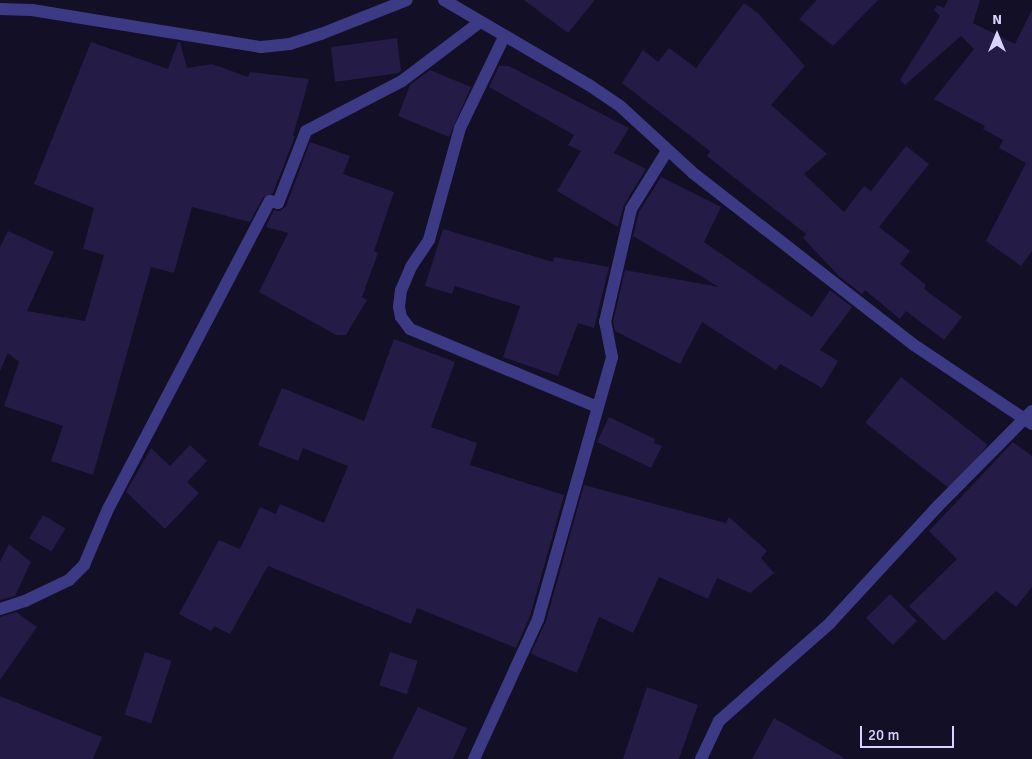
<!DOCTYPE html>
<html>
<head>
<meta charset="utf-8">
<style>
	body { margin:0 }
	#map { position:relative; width:1032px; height:759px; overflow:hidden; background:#130f26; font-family:Signika,sans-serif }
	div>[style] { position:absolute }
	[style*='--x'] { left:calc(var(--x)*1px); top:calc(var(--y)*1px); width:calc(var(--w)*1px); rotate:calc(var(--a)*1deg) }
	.building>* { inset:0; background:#241b47; transform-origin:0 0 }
	.minor>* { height:12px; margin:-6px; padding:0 6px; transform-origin:6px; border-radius:6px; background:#3d3a85 }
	span { translate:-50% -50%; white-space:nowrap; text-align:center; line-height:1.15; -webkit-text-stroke:4px #130f26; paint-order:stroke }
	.north { position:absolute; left:972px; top:10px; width:50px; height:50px; -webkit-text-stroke:4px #130f26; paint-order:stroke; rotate:0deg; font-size:14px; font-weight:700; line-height:20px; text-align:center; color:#d9d4ff }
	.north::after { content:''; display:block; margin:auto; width:18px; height:22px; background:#d9d4ff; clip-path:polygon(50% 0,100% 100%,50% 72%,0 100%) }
	.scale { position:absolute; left:860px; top:726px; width:94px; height:22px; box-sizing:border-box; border:2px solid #d9d4ff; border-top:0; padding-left:6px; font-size:15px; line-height:18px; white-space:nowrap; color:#d9d4ff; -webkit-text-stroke:4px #130f26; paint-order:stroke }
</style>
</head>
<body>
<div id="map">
	<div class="building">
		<div style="clip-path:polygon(524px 0,595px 0,568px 33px)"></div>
		<div style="clip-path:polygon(817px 0,878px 0,833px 46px,799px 19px)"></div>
		<div style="clip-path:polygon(948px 0,980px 0,973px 23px,1015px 44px,1032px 10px,1032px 251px,1021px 266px,986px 241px,1026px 163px,999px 148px,1003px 140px,983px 129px,985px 126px,934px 99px,974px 49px,961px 36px,905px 85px,900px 80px,940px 16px,934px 10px,937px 5px,944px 8px)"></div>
		<div style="clip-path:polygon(744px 3px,759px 14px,805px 66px,771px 105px,827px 154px,804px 174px,844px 212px,864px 186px,871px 191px,906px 146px,929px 164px,879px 227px,910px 251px,900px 264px,926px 285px,924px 289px,962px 317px,944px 340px,906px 311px,900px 319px,865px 290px,862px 294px,840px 277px,803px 238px,806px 234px,707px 156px,710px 151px,622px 83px,643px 50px,658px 62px,669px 48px,696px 68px)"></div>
		<div style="clip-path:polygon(397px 38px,401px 71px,399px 73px,335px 82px,331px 47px)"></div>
		<div style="clip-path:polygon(91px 42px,168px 69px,178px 42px,180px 42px,187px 68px,212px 64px,248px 77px,250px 72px,309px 79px,293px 136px,295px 136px,273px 193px,263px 197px,250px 222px,192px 207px,174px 273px,151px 267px,93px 475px,51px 461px,63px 426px,4px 406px,19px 362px,8px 353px,0 371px,0 247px,8px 231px,54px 252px,27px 311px,85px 321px,104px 255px,83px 249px,94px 208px,34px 184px)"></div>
		<div style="clip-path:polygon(499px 66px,509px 66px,629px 128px,614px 153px,646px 169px,624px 205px,618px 227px,557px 191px,581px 151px,568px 145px,574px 135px,489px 87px)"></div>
		<div style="clip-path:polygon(430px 70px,471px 87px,449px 137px,398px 116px,410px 85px)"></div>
		<div style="clip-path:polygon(310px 142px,350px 156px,343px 174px,394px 192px,374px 251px,378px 253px,362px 297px,367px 300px,346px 335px,336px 335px,259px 292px,288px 233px,266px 227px,274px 210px,280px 211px,286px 206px)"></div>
		<div style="clip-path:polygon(661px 177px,721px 207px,704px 242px,812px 317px,830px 290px,852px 307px,820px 350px,838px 361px,822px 388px,780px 364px,776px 370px,702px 322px,680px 364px,615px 331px,613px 322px,625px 270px,719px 287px,633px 236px,639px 212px)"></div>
		<div style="clip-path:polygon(443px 229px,553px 262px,554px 257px,609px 267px,594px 328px,578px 323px,558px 376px,503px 357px,520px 306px,455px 286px,452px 294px,425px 286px)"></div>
		<div style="clip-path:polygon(394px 339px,455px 362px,431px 427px,477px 443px,470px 465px,564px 495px,530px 616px,516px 648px,417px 608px,411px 624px,268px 566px,230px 634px,214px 626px,211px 631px,179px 614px,219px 540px,240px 549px,260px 507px,276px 514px,280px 504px,324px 523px,348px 466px,303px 448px,298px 461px,258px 445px,282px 388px,364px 421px)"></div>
		<div style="left:901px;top:377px;width:110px;height:58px;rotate:38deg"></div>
		<div style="clip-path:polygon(609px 417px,655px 439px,654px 443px,662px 446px,651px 468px,597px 442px)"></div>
		<div style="clip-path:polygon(1013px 442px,1032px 456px,1032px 587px,1016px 607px,996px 591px,944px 641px,909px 606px,957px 559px,929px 531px)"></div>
		<div style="clip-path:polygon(190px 445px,207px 461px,187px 482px,199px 493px,165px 529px,126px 492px,151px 448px,170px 466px)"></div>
		<div style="clip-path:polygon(584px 485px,726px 523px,729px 517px,767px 551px,761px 558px,774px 573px,750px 593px,717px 578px,708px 599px,659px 577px,633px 633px,599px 617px,577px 673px,536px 656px,531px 653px,546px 621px)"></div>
		<div style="left:43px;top:515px;width:26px;height:27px;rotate:31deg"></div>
		<div style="clip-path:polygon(9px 544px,31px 562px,15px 596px,0 600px,0 562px)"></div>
		<div style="left:890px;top:594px;width:38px;height:34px;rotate:45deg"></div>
		<div style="clip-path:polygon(16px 612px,37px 627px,0 680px,0 617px)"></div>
		<div style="left:145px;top:652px;width:28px;height:66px;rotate:18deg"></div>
		<div style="left:390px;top:652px;width:29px;height:35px;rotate:18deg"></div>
		<div style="clip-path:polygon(647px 687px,698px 705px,679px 759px,623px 759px)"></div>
		<div style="clip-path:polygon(0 696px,102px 737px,93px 759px,0 759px)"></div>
		<div style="clip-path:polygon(418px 707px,467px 728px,453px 759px,392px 759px)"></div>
		<div style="clip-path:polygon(774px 718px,846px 759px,752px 759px)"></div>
	</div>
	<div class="minor">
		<div style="--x:444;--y:0;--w:168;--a:30.4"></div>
		<div style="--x:589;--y:85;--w:37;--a:34"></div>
		<div style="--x:620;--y:106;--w:99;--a:42.5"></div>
		<div style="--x:693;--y:173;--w:280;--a:37.9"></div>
		<div style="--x:914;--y:345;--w:142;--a:33.8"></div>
		<div style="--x:0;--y:9;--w:32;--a:2"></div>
		<div style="--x:32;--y:10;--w:232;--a:9.2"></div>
		<div style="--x:261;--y:47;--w:29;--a:-6"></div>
		<div style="--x:290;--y:44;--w:33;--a:-18"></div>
		<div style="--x:321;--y:34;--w:92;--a:-21.6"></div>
		<div style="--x:504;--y:37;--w:101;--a:115.8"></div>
		<div style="--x:460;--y:128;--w:116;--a:105.5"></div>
		<div style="--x:429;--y:240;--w:32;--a:124"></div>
		<div style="--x:411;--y:267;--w:25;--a:113"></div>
		<div style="--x:401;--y:290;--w:17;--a:97"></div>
		<div style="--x:399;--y:307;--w:10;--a:79"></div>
		<div style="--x:401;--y:317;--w:15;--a:53"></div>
		<div style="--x:410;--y:329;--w:203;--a:22.6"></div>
		<div style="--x:0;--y:609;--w:26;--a:-18"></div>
		<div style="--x:25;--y:601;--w:49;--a:-25.5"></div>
		<div style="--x:69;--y:580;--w:21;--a:-45"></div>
		<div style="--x:84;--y:565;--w:61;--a:-66.8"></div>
		<div style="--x:108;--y:509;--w:348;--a:-62.3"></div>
		<div style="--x:270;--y:201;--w:8;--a:14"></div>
		<div style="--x:278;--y:203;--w:77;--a:-68.7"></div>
		<div style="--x:306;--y:131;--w:108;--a:-27.5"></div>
		<div style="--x:402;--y:81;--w:98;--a:-37.1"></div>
		<div style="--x:474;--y:759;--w:154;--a:-65.4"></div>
		<div style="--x:538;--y:619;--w:272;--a:-74.2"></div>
		<div style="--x:612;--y:357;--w:36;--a:-101"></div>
		<div style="--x:605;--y:322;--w:116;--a:-77"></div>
		<div style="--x:631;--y:209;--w:68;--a:-58.2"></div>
		<div style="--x:701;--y:759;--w:42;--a:-64.7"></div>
		<div style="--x:719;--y:721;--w:148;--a:-41.4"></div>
		<div style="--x:830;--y:623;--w:158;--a:-47.3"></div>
		<div style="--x:937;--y:507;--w:135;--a:-45.3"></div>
	</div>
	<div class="north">N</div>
	<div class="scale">20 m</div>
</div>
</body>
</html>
